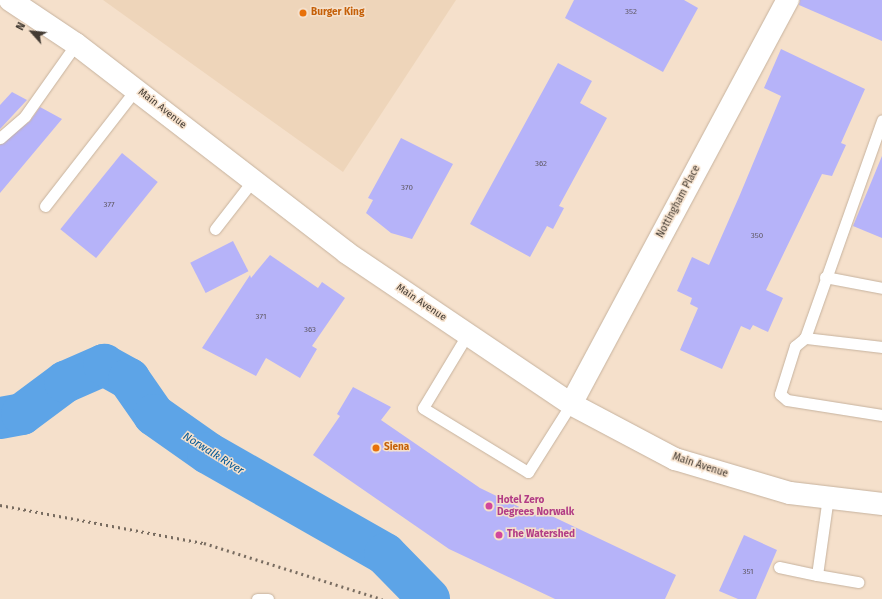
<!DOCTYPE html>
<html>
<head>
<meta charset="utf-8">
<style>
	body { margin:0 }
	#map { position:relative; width:882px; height:599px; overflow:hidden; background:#f5e0cb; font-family:"Fira Sans",sans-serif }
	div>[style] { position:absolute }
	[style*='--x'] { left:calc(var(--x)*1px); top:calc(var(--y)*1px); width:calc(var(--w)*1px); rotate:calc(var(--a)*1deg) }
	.built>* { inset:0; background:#eed5ba }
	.river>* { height:42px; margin:-21px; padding:0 21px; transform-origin:21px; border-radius:21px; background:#5da4e7 }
	.building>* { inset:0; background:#b6b3f9; transform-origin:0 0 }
	.roads { filter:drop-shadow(0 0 1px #c6b29e) drop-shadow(0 0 1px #c6b29e) }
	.lane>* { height:11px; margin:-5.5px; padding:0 5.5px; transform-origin:5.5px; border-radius:5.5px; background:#fff }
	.street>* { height:22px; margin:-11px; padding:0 11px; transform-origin:11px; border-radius:11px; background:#fff }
	.primary>* { height:22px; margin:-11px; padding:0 11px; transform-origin:11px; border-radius:11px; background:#fff }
	.rail>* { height:3px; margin-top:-1.5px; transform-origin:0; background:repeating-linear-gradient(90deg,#786c60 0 2px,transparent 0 6px) }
	.dots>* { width:11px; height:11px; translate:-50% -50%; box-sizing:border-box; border:2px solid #f5e0cb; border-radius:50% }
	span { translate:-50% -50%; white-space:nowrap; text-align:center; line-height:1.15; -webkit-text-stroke:3px #f5e0cb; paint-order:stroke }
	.number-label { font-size:8px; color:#605964 }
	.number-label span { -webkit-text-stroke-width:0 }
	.food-label { font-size:10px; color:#c56008; font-weight:700 }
	.left { translate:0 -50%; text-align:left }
	.street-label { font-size:10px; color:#433b33 }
	.hotel-label { font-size:10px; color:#b23c85; font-weight:700 }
	.water-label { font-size:11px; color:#035896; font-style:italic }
	.north { position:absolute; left:12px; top:12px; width:40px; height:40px; -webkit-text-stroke:3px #f5e0cb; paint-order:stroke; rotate:297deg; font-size:11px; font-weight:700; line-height:16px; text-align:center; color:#433b33 }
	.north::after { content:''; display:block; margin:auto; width:14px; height:18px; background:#433b33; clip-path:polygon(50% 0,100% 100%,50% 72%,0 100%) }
</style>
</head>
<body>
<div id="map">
	<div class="built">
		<div style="clip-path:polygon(103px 0,456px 0,343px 172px)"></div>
	</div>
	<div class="river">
		<div style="--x:0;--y:418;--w:22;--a:-10"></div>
		<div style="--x:22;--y:414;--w:54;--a:-36.7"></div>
		<div style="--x:65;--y:382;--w:43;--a:-23.6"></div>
		<div style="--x:104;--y:365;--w:29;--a:29"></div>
		<div style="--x:129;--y:379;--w:44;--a:55.2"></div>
		<div style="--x:154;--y:415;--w:66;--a:35.1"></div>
		<div style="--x:208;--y:453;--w:204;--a:29.7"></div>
		<div style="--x:385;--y:554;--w:63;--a:45.6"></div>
	</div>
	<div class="building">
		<div style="clip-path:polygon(574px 0,684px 0,698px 8px,663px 72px,565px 18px)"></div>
		<div style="clip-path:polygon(800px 0,882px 0,882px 41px,799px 5px)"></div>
		<div style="clip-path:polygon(781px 49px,865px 89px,841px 143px,846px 145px,832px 176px,822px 174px,766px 290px,783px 298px,768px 332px,753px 325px,750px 330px,741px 326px,722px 369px,680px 350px,698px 308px,690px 304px,692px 298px,677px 291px,692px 257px,709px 265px,739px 197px,781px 96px,764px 88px)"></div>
		<div style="clip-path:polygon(558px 63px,592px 81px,580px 103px,607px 118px,559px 206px,564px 208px,553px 229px,547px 226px,530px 257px,470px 224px)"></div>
		<div style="clip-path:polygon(12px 92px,27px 100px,0 129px,0 105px)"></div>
		<div style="clip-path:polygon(40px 107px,62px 119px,0 193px,0 145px,30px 121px)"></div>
		<div style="clip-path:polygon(401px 138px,453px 164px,412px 239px,391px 233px,366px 213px,373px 200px,368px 198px)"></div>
		<div style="left:122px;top:153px;width:46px;height:98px;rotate:39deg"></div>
		<div style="clip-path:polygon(882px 156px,882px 238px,853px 226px)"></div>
		<div style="left:233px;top:241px;width:34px;height:48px;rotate:63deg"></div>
		<div style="clip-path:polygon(270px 255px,318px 288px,322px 282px,345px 298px,312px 346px,317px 349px,300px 378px,266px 358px,256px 376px,202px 348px,250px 275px,251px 278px)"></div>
		<div style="clip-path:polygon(353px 387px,391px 407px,381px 420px,480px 488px,538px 516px,541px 511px,676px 575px,665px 599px,555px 599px,449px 549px,313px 455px,340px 416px,337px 414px)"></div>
		<div style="clip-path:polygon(744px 535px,777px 550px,756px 599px,738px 599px,719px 591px)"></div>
	</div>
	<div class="roads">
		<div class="lane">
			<div style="--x:0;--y:138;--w:33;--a:-41"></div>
			<div style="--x:25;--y:116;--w:88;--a:-54.7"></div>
			<div style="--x:45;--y:206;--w:148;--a:-52.1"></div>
			<div style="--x:215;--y:229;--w:62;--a:-52.2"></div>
			<div style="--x:825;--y:277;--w:58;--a:10.9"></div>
			<div style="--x:467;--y:335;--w:85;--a:121.1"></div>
			<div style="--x:423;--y:408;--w:123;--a:31.4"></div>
			<div style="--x:528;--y:472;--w:80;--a:-57.7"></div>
			<div style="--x:805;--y:338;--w:231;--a:-70.5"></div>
			<div style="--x:882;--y:347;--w:78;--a:-173.3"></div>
			<div style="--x:805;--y:338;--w:13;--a:141"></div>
			<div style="--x:795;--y:346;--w:50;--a:107.4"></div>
			<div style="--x:780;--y:394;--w:9;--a:41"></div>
			<div style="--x:787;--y:400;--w:96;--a:9"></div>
			<div style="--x:779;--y:567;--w:39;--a:12"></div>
			<div style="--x:817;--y:575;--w:79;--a:-82"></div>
			<div style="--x:817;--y:575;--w:42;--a:9.7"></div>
			<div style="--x:257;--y:599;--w:11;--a:0"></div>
		</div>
		<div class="street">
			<div style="--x:571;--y:404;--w:459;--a:-61.8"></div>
		</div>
		<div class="primary">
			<div style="--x:10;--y:0;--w:79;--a:33.7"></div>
			<div style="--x:76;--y:44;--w:342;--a:37.6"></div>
			<div style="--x:347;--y:253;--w:270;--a:34"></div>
			<div style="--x:571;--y:404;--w:118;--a:27.9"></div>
			<div style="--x:675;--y:459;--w:120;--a:16.5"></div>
			<div style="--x:790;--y:493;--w:93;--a:6.8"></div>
		</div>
	</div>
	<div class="rail">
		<div style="--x:0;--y:505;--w:208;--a:10.6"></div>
		<div style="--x:204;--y:543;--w:187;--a:17.5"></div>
	</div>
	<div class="dots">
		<div style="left:303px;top:13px;background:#e8710a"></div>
		<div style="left:376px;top:448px;background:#e8710a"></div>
		<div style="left:489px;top:506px;background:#d1479c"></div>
		<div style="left:499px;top:535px;background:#d1479c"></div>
	</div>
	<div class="number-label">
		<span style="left:631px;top:12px">352</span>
		<span style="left:541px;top:164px">362</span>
		<span style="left:407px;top:188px">370</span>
		<span style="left:109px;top:205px">377</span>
		<span style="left:757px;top:236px">350</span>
		<span style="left:261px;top:317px">371</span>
		<span style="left:310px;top:330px">363</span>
		<span style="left:748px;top:572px">351</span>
	</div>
	<div class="food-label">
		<span class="left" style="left:311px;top:13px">Burger King</span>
		<span class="left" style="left:384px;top:448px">Siena</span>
	</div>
	<div class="street-label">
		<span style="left:162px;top:109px;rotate:38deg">Main Avenue</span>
		<span style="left:679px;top:202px;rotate:-62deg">Nottingham Place</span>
		<span style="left:421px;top:303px;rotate:34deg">Main Avenue</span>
		<span style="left:700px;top:466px;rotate:18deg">Main Avenue</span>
	</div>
	<div class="hotel-label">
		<span class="left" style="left:497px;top:506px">Hotel Zero<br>Degrees Norwalk</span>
		<span class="left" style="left:507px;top:535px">The Watershed</span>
	</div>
	<div class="water-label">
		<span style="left:213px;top:454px;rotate:32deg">Norwalk River</span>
	</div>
	<div class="north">N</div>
</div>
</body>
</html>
